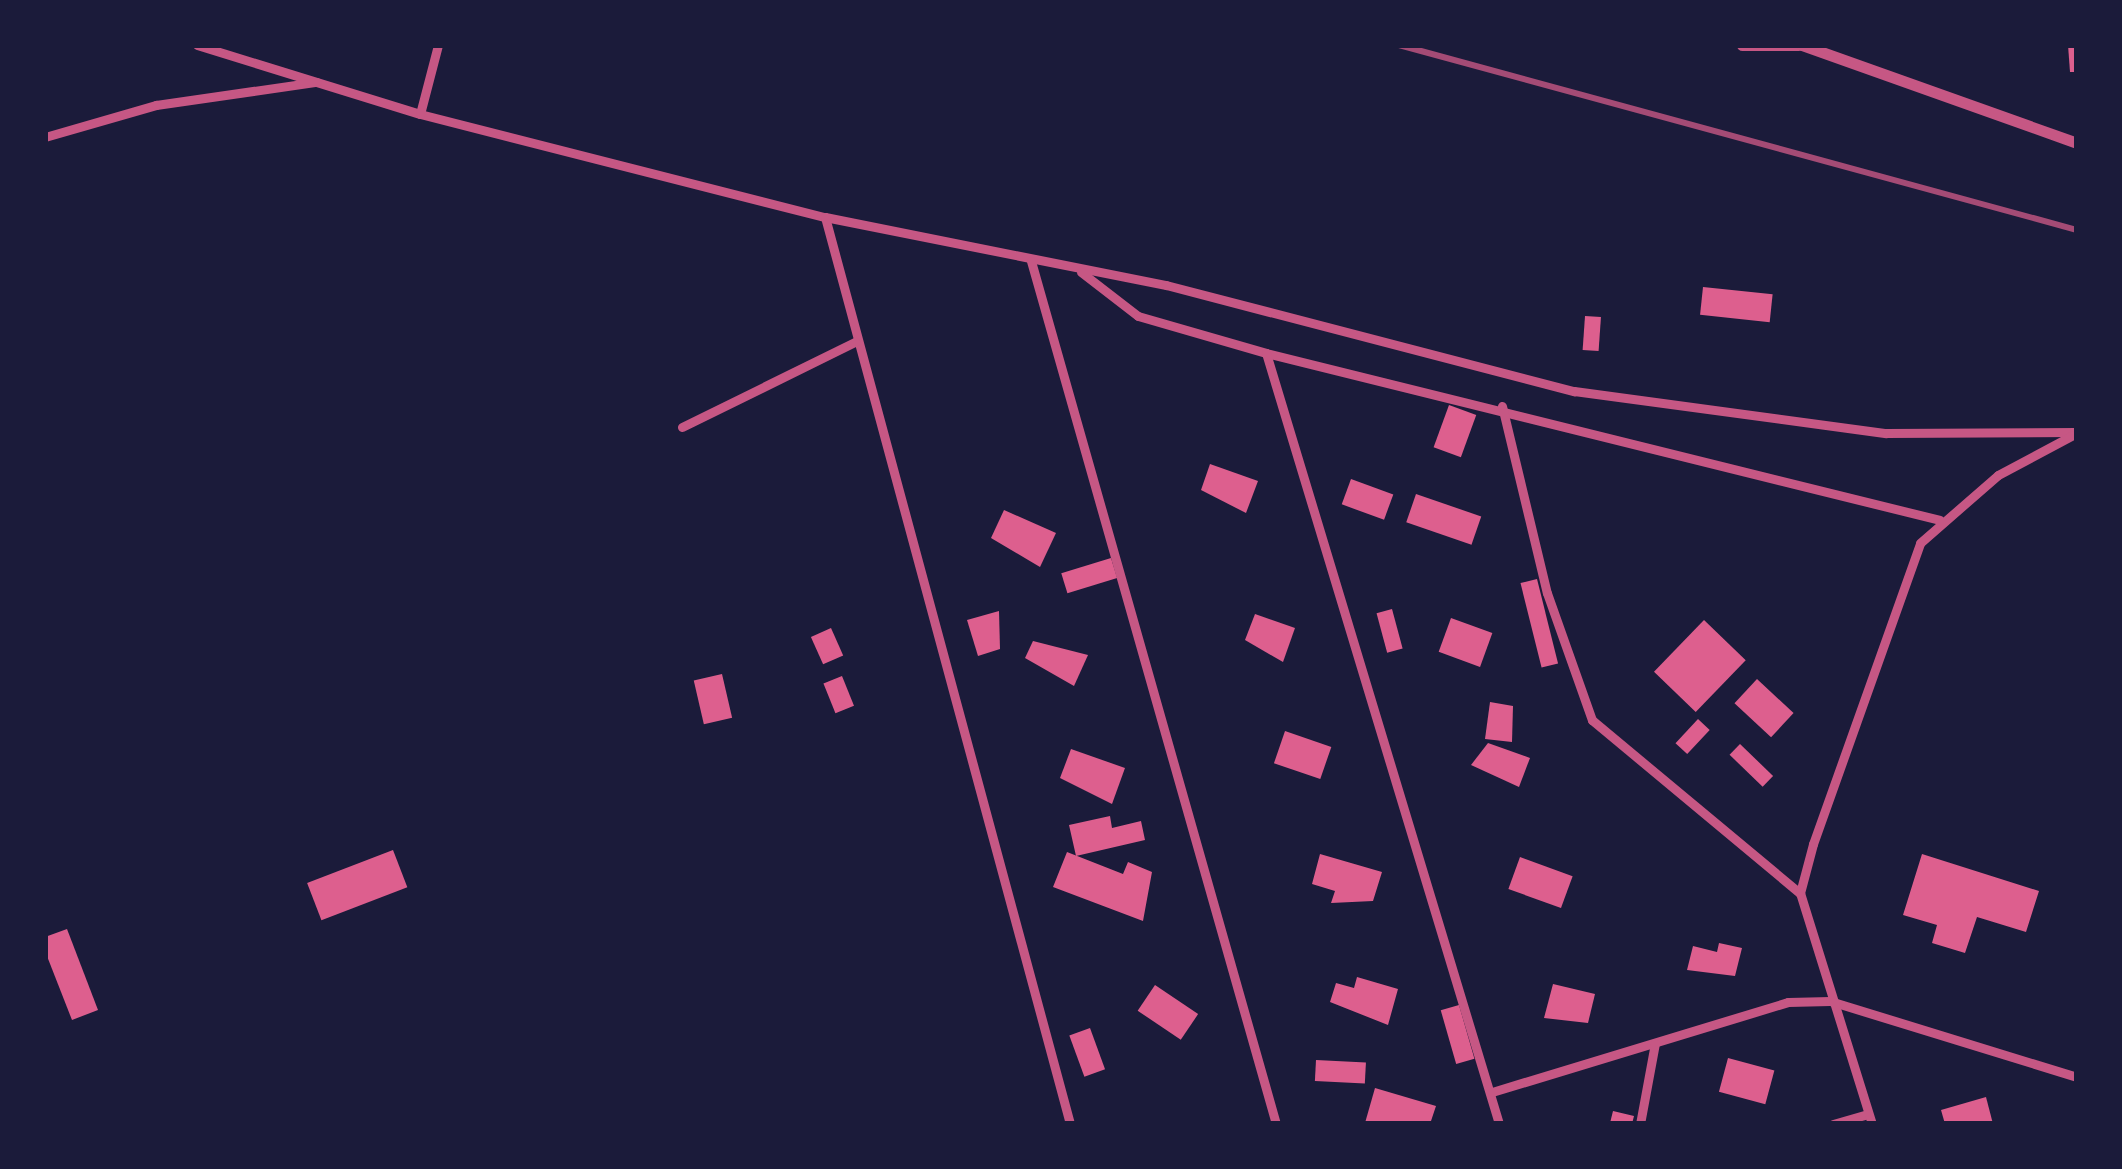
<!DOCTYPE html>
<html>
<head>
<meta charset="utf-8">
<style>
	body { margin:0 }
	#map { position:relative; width:2122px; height:1169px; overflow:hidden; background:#1b1b3a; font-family:Ubuntu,sans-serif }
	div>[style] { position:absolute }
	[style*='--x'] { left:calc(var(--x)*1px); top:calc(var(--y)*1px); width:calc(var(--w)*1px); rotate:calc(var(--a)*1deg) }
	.building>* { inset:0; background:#dd5f8e; transform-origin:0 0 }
	.minor>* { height:9px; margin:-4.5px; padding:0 4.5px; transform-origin:4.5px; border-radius:4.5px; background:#c65784 }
	.tertiary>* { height:11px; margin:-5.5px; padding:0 5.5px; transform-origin:5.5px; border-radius:5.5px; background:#c65784 }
	.rail>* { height:6px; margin:-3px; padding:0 3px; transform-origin:3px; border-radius:3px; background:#a44b75 }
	span { translate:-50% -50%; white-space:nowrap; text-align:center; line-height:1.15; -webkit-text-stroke:10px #1b1b3a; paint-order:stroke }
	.frame { position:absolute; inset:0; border:48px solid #1b1b3a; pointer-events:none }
</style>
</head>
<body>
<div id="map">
	<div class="building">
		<div style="clip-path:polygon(2068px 45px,2077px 45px,2077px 72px,2070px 72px)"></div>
		<div style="left:1703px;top:287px;width:70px;height:28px;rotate:6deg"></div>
		<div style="left:1585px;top:316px;width:16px;height:34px;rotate:4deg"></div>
		<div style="left:1449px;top:405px;width:29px;height:45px;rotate:20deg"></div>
		<div style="clip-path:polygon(1210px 464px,1258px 481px,1246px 513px,1201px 490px)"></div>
		<div style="left:1351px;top:479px;width:45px;height:27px;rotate:20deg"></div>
		<div style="left:1416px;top:494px;width:69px;height:30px;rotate:19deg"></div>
		<div style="clip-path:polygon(1004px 510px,1056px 533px,1040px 567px,991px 538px)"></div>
		<div style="left:1111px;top:558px;width:21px;height:52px;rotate:73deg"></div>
		<div style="left:1537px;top:579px;width:87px;height:17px;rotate:76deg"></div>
		<div style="left:1392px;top:609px;width:41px;height:16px;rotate:75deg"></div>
		<div style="clip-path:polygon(999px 611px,1000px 649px,978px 656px,967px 620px)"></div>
		<div style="clip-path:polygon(1255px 614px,1295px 628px,1283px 662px,1245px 640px)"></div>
		<div style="left:1451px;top:618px;width:44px;height:36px;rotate:20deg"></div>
		<div style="left:1704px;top:620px;width:58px;height:72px;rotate:44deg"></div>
		<div style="left:831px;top:628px;width:30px;height:22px;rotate:66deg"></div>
		<div style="clip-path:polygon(1033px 641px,1088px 655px,1074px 686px,1025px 658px)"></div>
		<div style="left:722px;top:674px;width:45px;height:29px;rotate:77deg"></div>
		<div style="left:842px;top:676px;width:32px;height:20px;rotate:68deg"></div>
		<div style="left:1757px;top:679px;width:50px;height:33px;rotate:43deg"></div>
		<div style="clip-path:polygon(1490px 702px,1513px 706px,1512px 742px,1485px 739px)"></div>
		<div style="left:1698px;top:719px;width:16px;height:33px;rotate:43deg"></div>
		<div style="left:1285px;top:731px;width:49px;height:34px;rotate:19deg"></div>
		<div style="clip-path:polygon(1488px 743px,1530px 758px,1519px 787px,1471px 765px)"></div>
		<div style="left:1740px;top:744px;width:46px;height:15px;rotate:44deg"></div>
		<div style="clip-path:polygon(1071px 749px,1125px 768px,1112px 804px,1060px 778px)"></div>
		<div style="clip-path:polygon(1110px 816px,1112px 828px,1141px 821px,1145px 840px,1076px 856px,1069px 825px)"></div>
		<div style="left:393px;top:850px;width:40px;height:92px;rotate:69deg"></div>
		<div style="clip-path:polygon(1067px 852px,1123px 874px,1128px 862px,1152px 872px,1143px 921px,1053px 887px)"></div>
		<div style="clip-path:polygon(1320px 854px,1382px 872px,1373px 901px,1331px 903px,1335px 891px,1312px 884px)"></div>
		<div style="clip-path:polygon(1922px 854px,2039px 891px,2026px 932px,1977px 917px,1965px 953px,1932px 943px,1937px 925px,1903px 915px)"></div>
		<div style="left:1520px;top:857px;width:56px;height:34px;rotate:20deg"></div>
		<div style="clip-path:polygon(67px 929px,98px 1010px,72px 1020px,45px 951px,45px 937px)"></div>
		<div style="clip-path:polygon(1719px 943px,1742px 948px,1735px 976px,1687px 970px,1693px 946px,1717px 952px)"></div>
		<div style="clip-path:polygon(1357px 977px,1398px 989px,1388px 1025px,1330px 1002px,1336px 983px,1354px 988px)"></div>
		<div style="clip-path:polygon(1553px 984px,1595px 994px,1588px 1023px,1544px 1018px)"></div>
		<div style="left:1155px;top:985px;width:52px;height:31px;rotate:34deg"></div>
		<div style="left:1459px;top:1005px;width:56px;height:19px;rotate:74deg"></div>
		<div style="left:1090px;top:1028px;width:44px;height:22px;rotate:70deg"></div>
		<div style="left:1728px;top:1058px;width:48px;height:35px;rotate:15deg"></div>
		<div style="left:1316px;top:1060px;width:50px;height:21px;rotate:3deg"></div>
		<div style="clip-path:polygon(1375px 1088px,1436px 1106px,1430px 1124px,1365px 1123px)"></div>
		<div style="clip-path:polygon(1986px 1097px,1993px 1124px,1945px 1124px,1941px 1110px)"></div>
		<div style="clip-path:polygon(1613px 1111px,1634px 1116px,1632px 1124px,1586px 1124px,1610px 1123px)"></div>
	</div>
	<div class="minor">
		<div style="--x:197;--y:45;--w:233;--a:17.2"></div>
		<div style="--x:420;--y:114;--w:418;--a:14.3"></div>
		<div style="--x:825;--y:217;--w:348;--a:11.3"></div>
		<div style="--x:1166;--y:285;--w:422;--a:14.6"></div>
		<div style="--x:1574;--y:391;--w:315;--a:7.7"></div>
		<div style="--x:1886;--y:433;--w:191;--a:-0.3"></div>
		<div style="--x:420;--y:114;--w:71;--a:-75.4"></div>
		<div style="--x:45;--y:137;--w:116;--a:-16.1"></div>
		<div style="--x:156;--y:105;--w:162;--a:-8.2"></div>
		<div style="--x:825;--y:217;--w:940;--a:74.88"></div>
		<div style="--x:1031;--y:261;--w:897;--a:74.15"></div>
		<div style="--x:1081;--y:272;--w:72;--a:37.7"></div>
		<div style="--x:1138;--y:316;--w:133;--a:16.1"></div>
		<div style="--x:1266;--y:353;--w:694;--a:13.92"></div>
		<div style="--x:1266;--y:353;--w:805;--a:73.18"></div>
		<div style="--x:1502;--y:406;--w:192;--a:76.5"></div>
		<div style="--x:1547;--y:593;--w:135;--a:70.5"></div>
		<div style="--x:1592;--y:720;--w:271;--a:39.8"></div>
		<div style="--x:682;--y:427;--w:193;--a:-26.2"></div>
		<div style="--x:1492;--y:1092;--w:309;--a:-16.9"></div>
		<div style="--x:1788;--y:1002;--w:42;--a:-1.4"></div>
		<div style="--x:1830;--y:1001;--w:258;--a:17.1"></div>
		<div style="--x:1640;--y:1124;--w:82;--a:-79.5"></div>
		<div style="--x:1833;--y:1124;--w:36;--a:-16"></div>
		<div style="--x:1872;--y:1124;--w:242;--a:-107.3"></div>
		<div style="--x:1800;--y:893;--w:51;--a:-75.1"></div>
		<div style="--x:1813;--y:844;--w:319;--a:-70.4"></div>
		<div style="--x:1920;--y:543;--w:103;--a:-41.1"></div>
		<div style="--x:1998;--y:475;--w:85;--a:-28.1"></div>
	</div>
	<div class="tertiary">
		<div style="--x:1742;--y:45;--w:56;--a:0"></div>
		<div style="--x:1802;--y:45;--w:292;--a:19.6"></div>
	</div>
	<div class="rail">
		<div style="--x:1399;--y:45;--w:703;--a:15.26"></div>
	</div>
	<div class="frame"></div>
</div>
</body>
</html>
